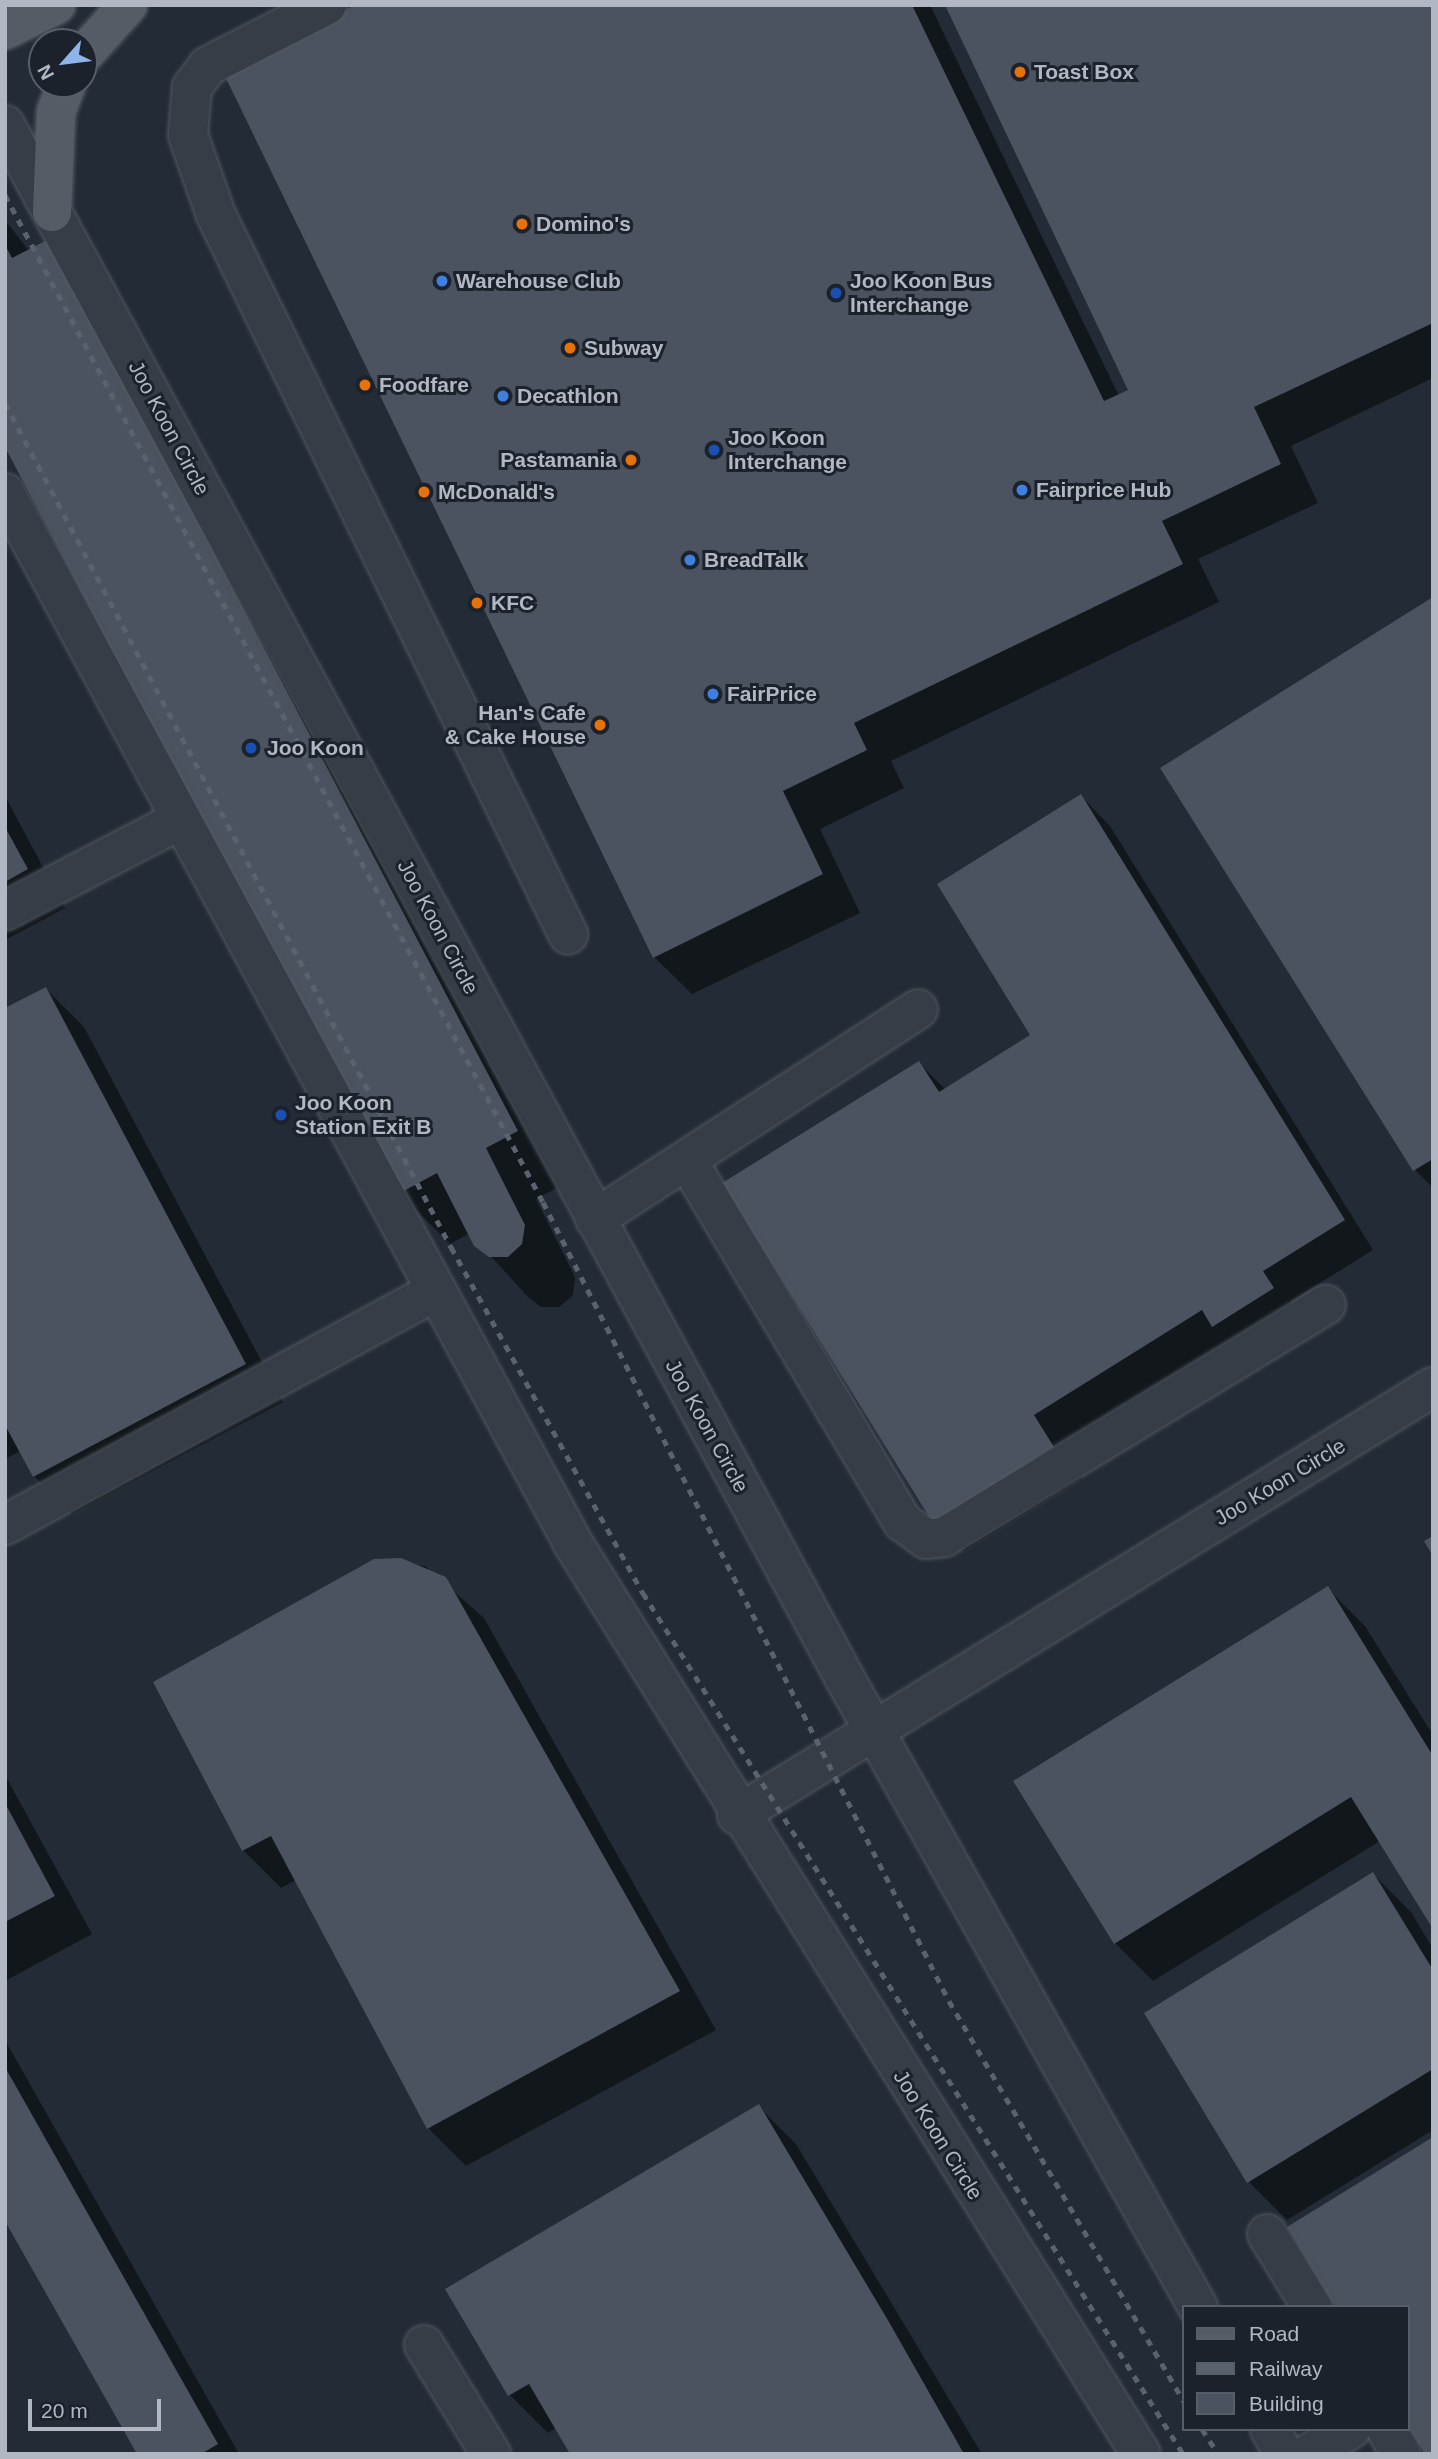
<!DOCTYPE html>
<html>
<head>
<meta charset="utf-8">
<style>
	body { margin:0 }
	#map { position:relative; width:1438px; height:2459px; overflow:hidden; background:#232b36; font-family:Helvetica,sans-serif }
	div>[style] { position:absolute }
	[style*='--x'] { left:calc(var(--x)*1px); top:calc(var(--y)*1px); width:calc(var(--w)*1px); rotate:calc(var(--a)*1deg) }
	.shadow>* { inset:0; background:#0007 }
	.building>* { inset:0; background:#4a535f }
	.roads { filter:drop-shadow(0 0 2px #515861) drop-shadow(0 0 2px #515861) }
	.minor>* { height:38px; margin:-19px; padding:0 19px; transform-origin:19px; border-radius:19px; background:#373d46 }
	.major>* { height:38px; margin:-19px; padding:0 19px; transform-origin:19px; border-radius:19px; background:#555c66 }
	.rail>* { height:5px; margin-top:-2.5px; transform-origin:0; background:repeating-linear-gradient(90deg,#59626d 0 7px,transparent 0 14px) }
	.dots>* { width:19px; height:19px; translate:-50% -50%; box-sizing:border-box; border:4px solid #1c222b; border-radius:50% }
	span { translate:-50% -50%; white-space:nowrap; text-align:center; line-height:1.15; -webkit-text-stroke:6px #1c222b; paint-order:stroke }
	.poi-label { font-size:21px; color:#b1b8c3; font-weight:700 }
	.left { translate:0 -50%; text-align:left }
	.right { translate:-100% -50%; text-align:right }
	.street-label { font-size:21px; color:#b1b8c3 }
	.frame { position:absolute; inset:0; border:7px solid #b1b8c3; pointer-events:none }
	.legend { position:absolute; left:1182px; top:2305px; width:228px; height:126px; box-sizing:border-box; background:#1c222b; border:2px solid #585e68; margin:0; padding:9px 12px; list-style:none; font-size:21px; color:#b1b8c3 }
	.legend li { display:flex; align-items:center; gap:14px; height:35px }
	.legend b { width:35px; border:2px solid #585e68 }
	.north { position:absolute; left:28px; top:28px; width:70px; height:70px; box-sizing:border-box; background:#1c222b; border:2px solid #585e68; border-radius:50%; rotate:242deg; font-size:19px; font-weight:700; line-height:28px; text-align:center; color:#b1b8c3 }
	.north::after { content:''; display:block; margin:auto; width:24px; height:32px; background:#8fb4ea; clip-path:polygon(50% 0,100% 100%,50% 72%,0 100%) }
	.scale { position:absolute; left:28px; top:2399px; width:133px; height:32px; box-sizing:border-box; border:4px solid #b1b8c3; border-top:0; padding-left:9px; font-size:21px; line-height:24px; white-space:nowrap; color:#b1b8c3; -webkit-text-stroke:5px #1c222b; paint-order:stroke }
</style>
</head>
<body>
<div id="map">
	<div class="shadow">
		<div style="clip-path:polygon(363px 5px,930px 5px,1119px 396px,1130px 390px,1433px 5px,1433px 378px,1291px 446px,1318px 503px,1198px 559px,1219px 602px,891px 761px,904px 788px,820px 829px,860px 913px,692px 994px,654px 957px)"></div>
		<div style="clip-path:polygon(5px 220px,29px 251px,48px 241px,568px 1182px,536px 1199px,575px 1277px,573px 1295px,559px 1307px,541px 1307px,528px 1297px,470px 1233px,450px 1244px,399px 1193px,5px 443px)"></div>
		<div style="clip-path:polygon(1433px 599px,1433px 1188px,1415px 1170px)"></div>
		<div style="clip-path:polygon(5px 796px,65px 908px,5px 940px)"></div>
		<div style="clip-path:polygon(1081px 796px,1110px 826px,1373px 1250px,1291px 1301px,1302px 1318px,1243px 1355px,1229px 1341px,1062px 1445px,1083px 1478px,964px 1551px,935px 1522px,919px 1063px,946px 1090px,1033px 1035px)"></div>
		<div style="clip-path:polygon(46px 989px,84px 1027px,283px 1402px,72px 1514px,34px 1476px,21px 1451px,5px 1459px,5px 1010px)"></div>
		<div style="clip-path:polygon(375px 1560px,425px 1566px,484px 1618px,716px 2030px,466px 2166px,428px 2128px,296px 1880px,281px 1888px,243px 1850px)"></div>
		<div style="clip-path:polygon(1327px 1588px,1365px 1626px,1433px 1735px,1433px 1926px,1380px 1841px,1153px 1981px,1115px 1943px,1015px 1782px)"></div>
		<div style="clip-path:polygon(5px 1775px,92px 1934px,5px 1981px)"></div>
		<div style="clip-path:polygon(1373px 1874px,1411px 1912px,1433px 1949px,1433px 2130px,1287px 2220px,1249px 2182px)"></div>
		<div style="clip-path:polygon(5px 2040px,239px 2454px,139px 2454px,5px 2217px)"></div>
		<div style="clip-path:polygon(758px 2106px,796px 2144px,982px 2454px,572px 2454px,557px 2427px,548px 2433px,510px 2395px)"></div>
	</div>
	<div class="building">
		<div style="clip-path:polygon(355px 5px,912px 5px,1104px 401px,1128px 390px,945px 5px,1433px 5px,1433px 323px,1254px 407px,1281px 464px,1162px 521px,1183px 564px,854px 723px,867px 750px,783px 791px,823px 874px,653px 958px,222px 70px)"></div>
		<div style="clip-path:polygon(49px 239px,518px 1131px,486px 1148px,525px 1225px,522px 1244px,508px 1257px,489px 1257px,474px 1246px,437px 1173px,398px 1194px,5px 447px,5px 245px,12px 258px)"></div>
		<div style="clip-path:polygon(1433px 597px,1433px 1159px,1413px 1171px,1160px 768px)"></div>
		<div style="clip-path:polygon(1081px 794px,1345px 1220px,1263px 1271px,1274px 1288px,1212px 1327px,1202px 1310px,1034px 1415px,1054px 1447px,933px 1523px,722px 1183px,919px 1061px,939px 1092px,1030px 1035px,937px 884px)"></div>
		<div style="clip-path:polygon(5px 827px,28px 869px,5px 882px)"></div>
		<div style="clip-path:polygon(46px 987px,246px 1364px,33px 1477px,5px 1425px,5px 1008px)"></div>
		<div style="clip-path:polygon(1433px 1536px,1433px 1556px,1424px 1541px)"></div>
		<div style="clip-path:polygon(401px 1558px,446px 1577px,680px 1991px,427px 2129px,271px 1836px,242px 1851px,153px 1682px,374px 1559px)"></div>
		<div style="clip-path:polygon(1328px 1586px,1433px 1756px,1433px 1929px,1351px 1797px,1114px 1944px,1013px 1781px)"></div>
		<div style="clip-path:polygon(5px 1803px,55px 1896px,5px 1922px)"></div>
		<div style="clip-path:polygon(1373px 1872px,1433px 1970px,1433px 2069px,1247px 2183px,1144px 2013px)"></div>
		<div style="clip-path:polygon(5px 2067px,218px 2444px,201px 2454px,137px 2454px,5px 2221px)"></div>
		<div style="clip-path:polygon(759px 2104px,889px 2322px,964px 2454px,570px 2454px,529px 2384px,508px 2396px,445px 2289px)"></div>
		<div style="clip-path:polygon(1433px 2137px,1433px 2454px,1425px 2454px,1408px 2427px,1408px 2307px,1335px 2307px,1287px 2227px)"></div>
	</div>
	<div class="roads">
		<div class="minor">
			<div style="--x:327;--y:5;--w:134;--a:152.9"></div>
			<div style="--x:208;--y:66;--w:26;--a:127"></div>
			<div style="--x:192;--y:87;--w:48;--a:94.8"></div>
			<div style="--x:188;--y:135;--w:85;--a:70.7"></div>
			<div style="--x:216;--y:215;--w:801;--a:63.92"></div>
			<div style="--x:5;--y:125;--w:1764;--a:61.6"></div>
			<div style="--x:844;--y:1677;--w:723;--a:60.67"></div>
			<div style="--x:5;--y:493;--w:1196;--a:61.59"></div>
			<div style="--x:574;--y:1545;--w:1071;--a:58.05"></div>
			<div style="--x:5;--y:911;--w:197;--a:-27.5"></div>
			<div style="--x:687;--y:1160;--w:422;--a:59.2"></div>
			<div style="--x:903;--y:1522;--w:29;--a:36"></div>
			<div style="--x:926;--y:1539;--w:18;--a:-6"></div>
			<div style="--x:944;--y:1537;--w:447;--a:-31.3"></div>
			<div style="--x:595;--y:1219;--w:385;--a:-33"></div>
			<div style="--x:5;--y:1525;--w:489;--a:-28.5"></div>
			<div style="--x:737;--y:1815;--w:817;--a:-31.59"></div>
			<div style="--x:1267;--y:2234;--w:86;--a:58.3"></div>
			<div style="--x:424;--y:2345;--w:128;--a:58.4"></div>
			<div style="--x:1270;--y:2429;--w:29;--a:61"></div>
			<div style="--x:1386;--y:2429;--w:29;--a:59"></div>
			<div style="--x:1308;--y:2454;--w:50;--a:-30.2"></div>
		</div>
		<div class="major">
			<div style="--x:5;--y:30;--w:57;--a:-26.1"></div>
			<div style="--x:84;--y:54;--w:66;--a:-48.1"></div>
			<div style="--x:52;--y:212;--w:100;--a:-87.7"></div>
			<div style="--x:56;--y:112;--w:30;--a:-69"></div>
		</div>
	</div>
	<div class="rail">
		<div style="--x:5;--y:195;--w:1142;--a:61.89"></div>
		<div style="--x:543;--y:1202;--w:896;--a:63.06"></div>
		<div style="--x:949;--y:2001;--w:464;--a:59.6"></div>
		<div style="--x:5;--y:403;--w:955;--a:62.15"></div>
		<div style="--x:451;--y:1247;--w:396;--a:61"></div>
		<div style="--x:643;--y:1593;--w:1016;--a:57.9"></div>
		<div style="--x:1202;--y:2429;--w:30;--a:57"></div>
	</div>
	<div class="dots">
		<div style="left:1020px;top:72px;background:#e8710a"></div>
		<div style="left:522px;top:224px;background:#e8710a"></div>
		<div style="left:442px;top:281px;background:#3f7fe0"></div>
		<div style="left:836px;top:293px;background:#1a4fb4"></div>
		<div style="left:570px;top:348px;background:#e8710a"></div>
		<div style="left:365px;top:385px;background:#e8710a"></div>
		<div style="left:503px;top:396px;background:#3f7fe0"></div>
		<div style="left:714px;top:450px;background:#1a4fb4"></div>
		<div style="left:631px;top:460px;background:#e8710a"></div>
		<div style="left:1022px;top:490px;background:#3f7fe0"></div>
		<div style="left:424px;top:492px;background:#e8710a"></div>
		<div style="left:690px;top:560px;background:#3f7fe0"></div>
		<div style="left:477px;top:603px;background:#e8710a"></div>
		<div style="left:713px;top:694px;background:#3f7fe0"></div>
		<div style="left:600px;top:725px;background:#e8710a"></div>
		<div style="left:251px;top:748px;background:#1a4fb4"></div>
		<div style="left:281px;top:1115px;background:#1a4fb4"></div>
	</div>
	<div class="poi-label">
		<span class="left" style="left:1034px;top:72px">Toast Box</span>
		<span class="left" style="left:536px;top:224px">Domino's</span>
		<span class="left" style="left:456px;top:281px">Warehouse Club</span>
		<span class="left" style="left:850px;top:293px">Joo Koon Bus<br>Interchange</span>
		<span class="left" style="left:584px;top:348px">Subway</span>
		<span class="left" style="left:379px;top:385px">Foodfare</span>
		<span class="left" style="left:517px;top:396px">Decathlon</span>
		<span class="left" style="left:728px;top:450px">Joo Koon<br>Interchange</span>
		<span class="right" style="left:617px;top:460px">Pastamania</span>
		<span class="left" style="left:1036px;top:490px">Fairprice Hub</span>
		<span class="left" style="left:438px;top:492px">McDonald's</span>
		<span class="left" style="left:704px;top:560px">BreadTalk</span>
		<span class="left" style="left:491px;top:603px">KFC</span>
		<span class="left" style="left:727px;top:694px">FairPrice</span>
		<span class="right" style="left:586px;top:725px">Han's Cafe<br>&amp; Cake House</span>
		<span class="left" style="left:267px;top:748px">Joo Koon</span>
		<span class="left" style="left:295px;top:1115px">Joo Koon<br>Station Exit B</span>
	</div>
	<div class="street-label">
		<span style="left:169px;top:428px;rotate:62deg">Joo Koon Circle</span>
		<span style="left:438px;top:927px;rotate:62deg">Joo Koon Circle</span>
		<span style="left:707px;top:1426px;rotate:61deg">Joo Koon Circle</span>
		<span style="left:1280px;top:1482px;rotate:-31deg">Joo Koon Circle</span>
		<span style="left:938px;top:2135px;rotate:58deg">Joo Koon Circle</span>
	</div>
	<div class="frame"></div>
	<ul class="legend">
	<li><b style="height:9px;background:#555c66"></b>Road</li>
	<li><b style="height:9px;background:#59626d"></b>Railway</li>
	<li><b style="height:19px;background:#4a535f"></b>Building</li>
	</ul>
	<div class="north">N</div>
	<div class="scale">20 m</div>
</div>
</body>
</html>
